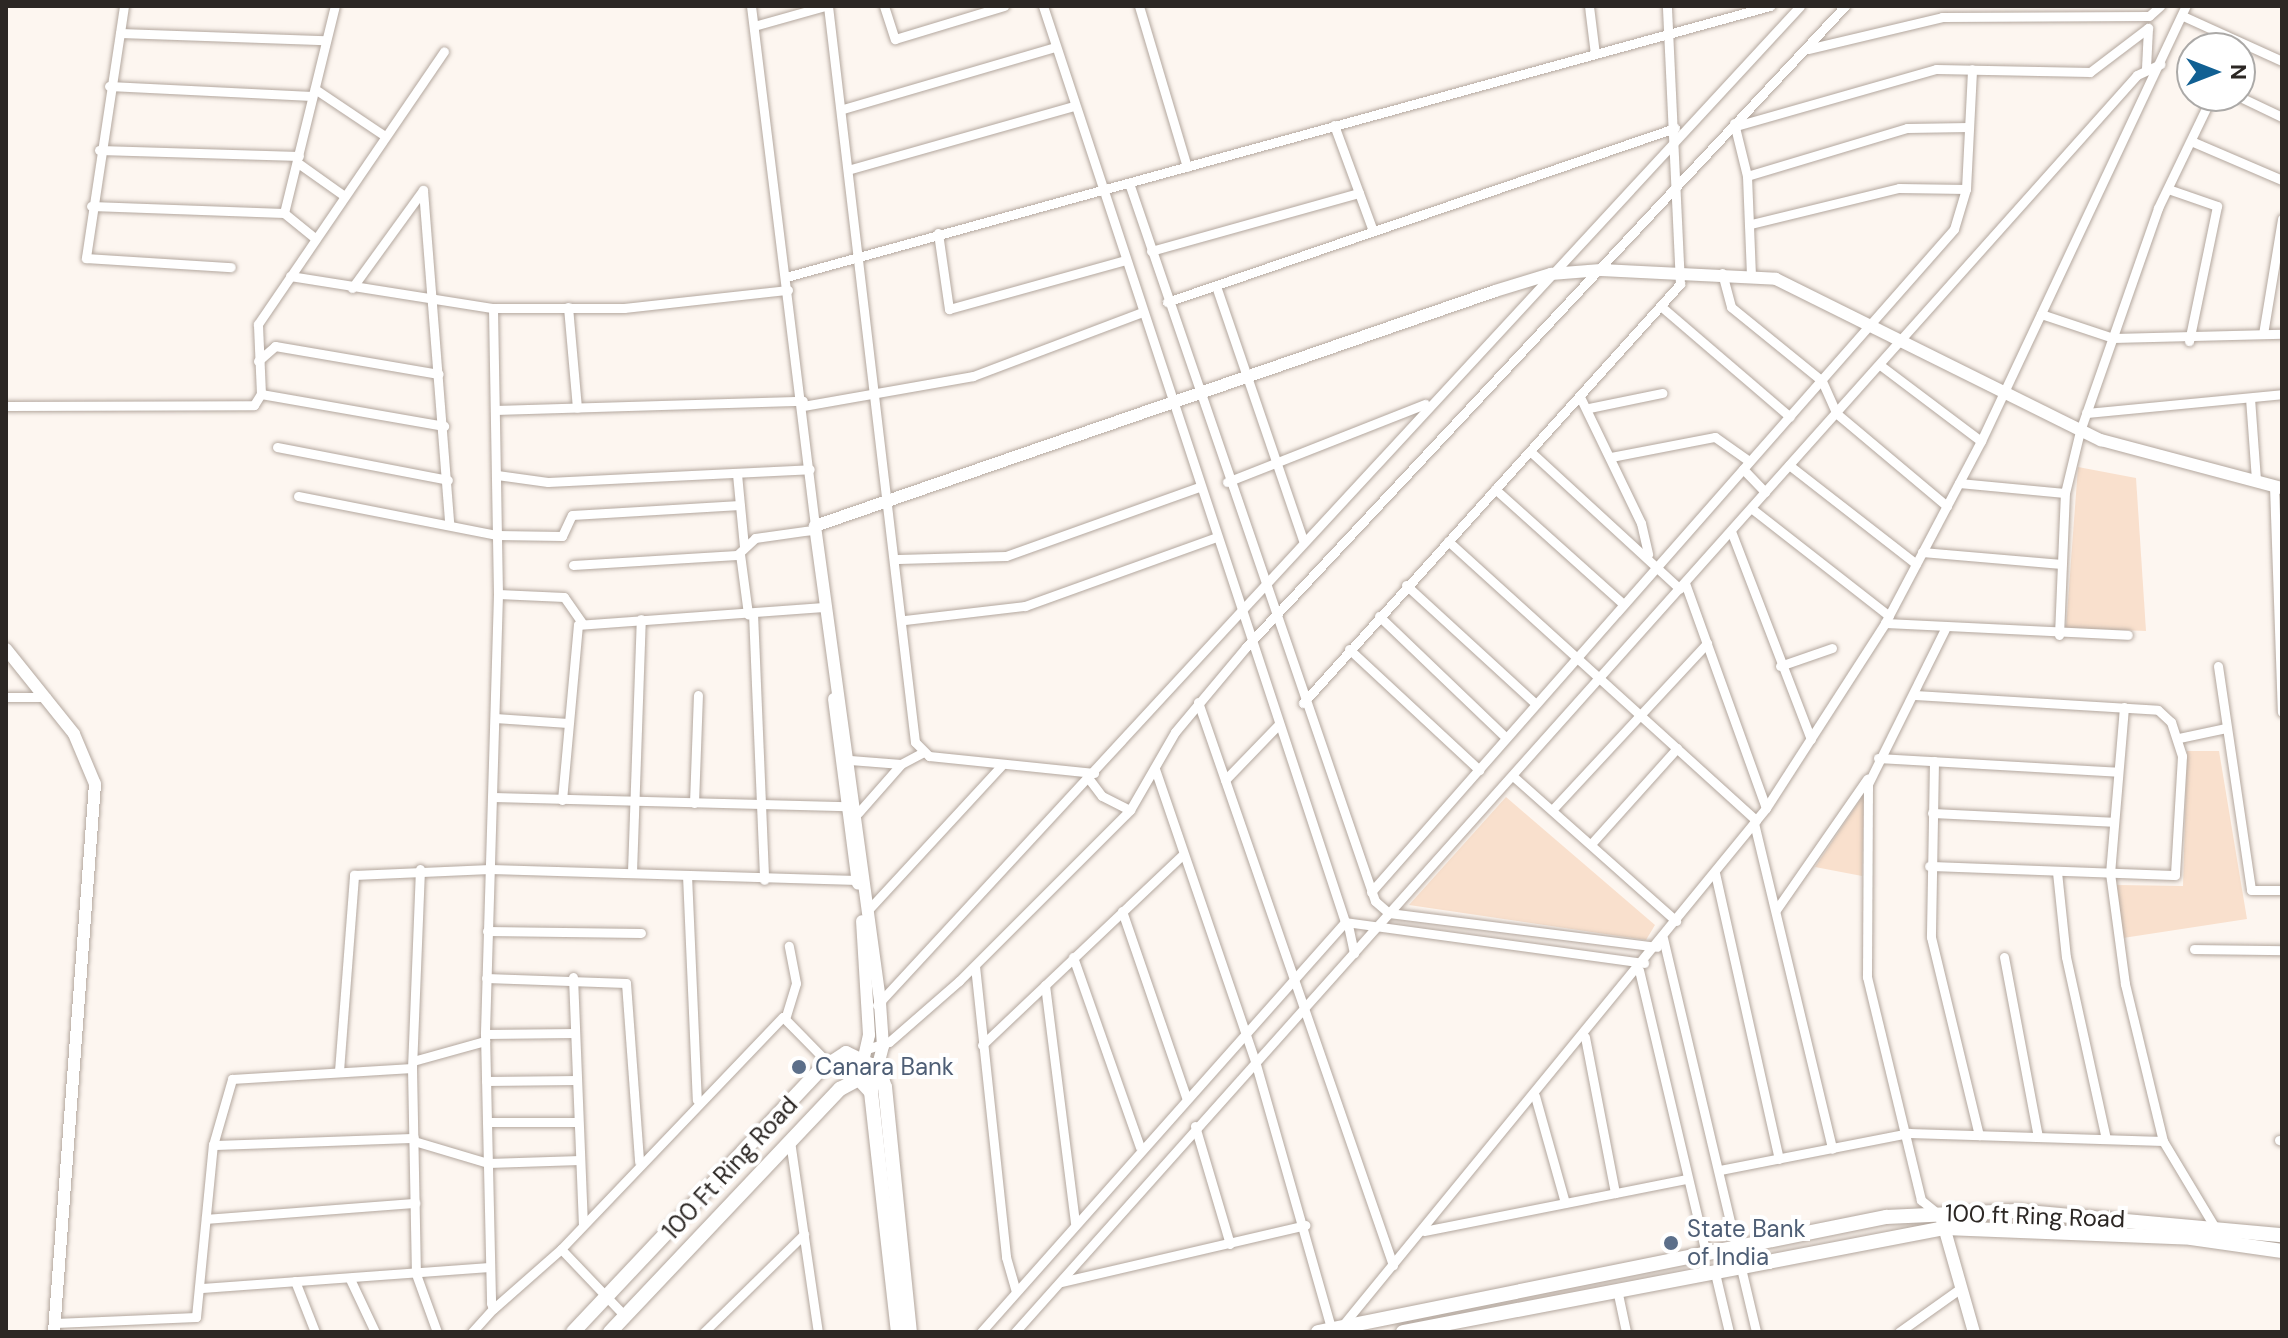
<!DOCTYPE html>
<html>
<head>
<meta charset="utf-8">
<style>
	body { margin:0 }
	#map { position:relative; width:2288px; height:1338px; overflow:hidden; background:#fdf6f0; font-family:"DM Sans",sans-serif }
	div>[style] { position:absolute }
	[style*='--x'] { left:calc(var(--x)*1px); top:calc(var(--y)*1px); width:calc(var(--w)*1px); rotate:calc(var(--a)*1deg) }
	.green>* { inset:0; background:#f9e0cd }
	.roads { filter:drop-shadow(0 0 2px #b3a79e) drop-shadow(0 0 2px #b3a79e) }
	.street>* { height:9px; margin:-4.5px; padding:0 4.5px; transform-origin:4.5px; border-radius:4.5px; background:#fff }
	.secondary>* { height:12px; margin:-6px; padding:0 6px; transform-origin:6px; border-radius:6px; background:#fff }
	.primary>* { height:14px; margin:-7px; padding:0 7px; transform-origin:7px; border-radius:7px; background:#fff }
	.dots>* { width:22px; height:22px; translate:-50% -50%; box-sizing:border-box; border:4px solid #fff; border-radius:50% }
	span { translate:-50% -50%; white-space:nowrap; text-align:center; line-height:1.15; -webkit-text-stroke:8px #fff; paint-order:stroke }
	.service-label { font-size:24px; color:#4e5e75 }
	.left { translate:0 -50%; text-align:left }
	.street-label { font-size:24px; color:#2c2724 }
	.frame { position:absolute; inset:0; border:8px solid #2c2724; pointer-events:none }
	.north { position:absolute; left:2176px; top:32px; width:80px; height:80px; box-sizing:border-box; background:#fff; border:2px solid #aba9a7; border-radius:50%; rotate:90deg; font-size:22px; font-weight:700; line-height:32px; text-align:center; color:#2c2724 }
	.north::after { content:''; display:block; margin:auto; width:28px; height:36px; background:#116093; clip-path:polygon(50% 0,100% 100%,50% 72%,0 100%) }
</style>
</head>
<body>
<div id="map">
	<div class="green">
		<div style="clip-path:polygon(2078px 467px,2136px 478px,2146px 631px,2066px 628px)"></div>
		<div style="clip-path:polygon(2187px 751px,2219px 751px,2247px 919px,2123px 938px,2117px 885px,2183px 886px)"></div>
		<div style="clip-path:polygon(1864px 794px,1862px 876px,1815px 867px)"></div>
		<div style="clip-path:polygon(1506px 797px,1655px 925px,1646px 940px,1409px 905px)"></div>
	</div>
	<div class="roads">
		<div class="street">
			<div style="--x:124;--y:6;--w:255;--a:98.6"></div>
			<div style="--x:86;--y:258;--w:145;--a:3.6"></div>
			<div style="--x:751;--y:6;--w:524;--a:82.98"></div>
			<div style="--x:828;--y:6;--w:741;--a:83.26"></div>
			<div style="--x:915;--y:742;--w:20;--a:45"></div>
			<div style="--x:929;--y:756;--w:166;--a:5.9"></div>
			<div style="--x:884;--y:6;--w:35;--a:72"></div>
			<div style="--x:895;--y:39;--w:114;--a:-16.8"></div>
			<div style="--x:1043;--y:6;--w:964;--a:71.75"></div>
			<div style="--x:1345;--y:922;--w:302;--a:7.8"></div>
			<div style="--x:1139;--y:6;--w:168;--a:73.4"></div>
			<div style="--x:1589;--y:6;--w:48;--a:82.9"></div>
			<div style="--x:2183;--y:16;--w:109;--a:24.4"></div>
			<div style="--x:754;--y:26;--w:74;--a:-15.7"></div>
			<div style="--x:120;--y:33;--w:205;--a:2"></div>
			<div style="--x:1808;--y:49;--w:138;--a:-13.4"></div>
			<div style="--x:1942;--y:17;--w:207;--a:-0.3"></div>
			<div style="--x:2149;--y:16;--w:15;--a:-42"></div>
			<div style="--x:2146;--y:68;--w:40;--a:-87.1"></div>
			<div style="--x:109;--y:86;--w:203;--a:2.8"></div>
			<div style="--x:315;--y:89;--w:84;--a:33.9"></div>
			<div style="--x:2238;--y:96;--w:49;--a:25.5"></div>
			<div style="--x:843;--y:109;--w:221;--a:-16.3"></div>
			<div style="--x:1734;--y:123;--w:55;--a:76.2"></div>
			<div style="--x:1747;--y:176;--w:100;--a:87.7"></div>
			<div style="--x:1334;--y:125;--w:113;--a:69.8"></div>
			<div style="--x:1736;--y:126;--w:208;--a:-15.9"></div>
			<div style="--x:1936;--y:69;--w:154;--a:1.1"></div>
			<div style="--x:2090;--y:72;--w:73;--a:-37.2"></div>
			<div style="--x:2191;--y:141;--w:99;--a:23.2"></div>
			<div style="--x:99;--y:150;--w:200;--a:1.7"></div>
			<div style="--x:298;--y:163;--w:55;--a:35.4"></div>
			<div style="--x:851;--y:169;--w:231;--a:-15.8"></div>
			<div style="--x:1747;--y:176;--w:167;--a:-16.7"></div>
			<div style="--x:1907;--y:128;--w:62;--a:-0.9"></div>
			<div style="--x:1129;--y:183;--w:759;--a:71.09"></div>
			<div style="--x:1375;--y:901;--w:18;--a:41"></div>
			<div style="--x:1389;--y:913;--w:270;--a:7.2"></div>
			<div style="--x:2168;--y:189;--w:52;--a:19.1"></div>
			<div style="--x:2217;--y:206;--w:138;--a:101.7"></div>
			<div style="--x:91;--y:206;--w:193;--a:2.1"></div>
			<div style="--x:284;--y:213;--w:213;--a:-76.2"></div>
			<div style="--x:284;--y:213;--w:40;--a:39"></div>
			<div style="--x:1751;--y:224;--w:152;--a:-13.7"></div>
			<div style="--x:1899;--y:188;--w:67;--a:0.9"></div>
			<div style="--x:938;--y:233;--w:77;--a:81.8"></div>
			<div style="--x:949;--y:309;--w:180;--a:-15.5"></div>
			<div style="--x:1151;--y:251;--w:216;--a:-15.6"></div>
			<div style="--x:1722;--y:273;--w:35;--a:75"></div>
			<div style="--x:1731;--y:307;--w:117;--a:39.1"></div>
			<div style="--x:1822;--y:381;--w:35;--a:66"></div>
			<div style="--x:1836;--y:413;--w:145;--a:40"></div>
			<div style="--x:290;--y:276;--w:206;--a:9"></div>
			<div style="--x:493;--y:308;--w:131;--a:0"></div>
			<div style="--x:624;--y:308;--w:165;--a:-6.3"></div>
			<div style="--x:786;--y:277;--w:1021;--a:-15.4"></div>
			<div style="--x:1216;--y:286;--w:268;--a:71.1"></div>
			<div style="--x:352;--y:288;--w:121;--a:-54.1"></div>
			<div style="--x:423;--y:190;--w:333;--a:85.5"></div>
			<div style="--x:1167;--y:302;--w:537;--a:-18.91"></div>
			<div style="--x:568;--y:307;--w:101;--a:84.9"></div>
			<div style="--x:493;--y:308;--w:286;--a:89"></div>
			<div style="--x:498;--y:594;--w:440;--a:91.7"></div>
			<div style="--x:485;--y:1034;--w:269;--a:88.7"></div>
			<div style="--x:491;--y:1303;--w:6;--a:72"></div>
			<div style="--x:493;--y:1309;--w:91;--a:-41.4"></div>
			<div style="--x:561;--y:1249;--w:88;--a:46.4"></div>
			<div style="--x:1663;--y:308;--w:167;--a:40.6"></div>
			<div style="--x:2041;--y:314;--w:76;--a:18.4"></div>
			<div style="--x:2113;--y:338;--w:169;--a:-1.4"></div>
			<div style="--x:2263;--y:334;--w:117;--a:-80.6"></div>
			<div style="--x:258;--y:361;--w:23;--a:-41"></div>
			<div style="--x:275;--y:346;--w:166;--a:9.7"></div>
			<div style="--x:1880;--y:365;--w:126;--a:37"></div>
			<div style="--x:261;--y:394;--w:186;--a:9.9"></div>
			<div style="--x:2250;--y:398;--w:82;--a:85.8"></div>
			<div style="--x:1581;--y:399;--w:138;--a:64.2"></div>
			<div style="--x:1641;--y:523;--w:32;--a:77"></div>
			<div style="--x:6;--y:406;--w:248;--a:-0.2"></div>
			<div style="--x:254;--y:405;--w:13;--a:-58"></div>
			<div style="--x:261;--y:394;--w:70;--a:-92.5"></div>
			<div style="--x:258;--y:324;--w:330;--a:-55.7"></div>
			<div style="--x:803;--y:406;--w:173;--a:-10"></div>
			<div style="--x:973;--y:376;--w:178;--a:-20.7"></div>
			<div style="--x:1589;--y:408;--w:75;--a:-11.6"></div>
			<div style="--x:495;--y:410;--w:308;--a:-1.7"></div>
			<div style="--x:2086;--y:413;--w:197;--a:-5.5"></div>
			<div style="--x:277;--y:447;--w:174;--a:10.9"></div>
			<div style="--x:1531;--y:452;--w:202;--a:42.6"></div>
			<div style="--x:1611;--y:457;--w:106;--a:-10.9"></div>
			<div style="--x:1715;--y:437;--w:42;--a:35.2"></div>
			<div style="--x:1789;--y:465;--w:161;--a:37.9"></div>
			<div style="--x:1743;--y:469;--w:32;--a:46"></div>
			<div style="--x:737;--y:474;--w:73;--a:84.5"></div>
			<div style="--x:497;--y:475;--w:51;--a:7.8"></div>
			<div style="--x:548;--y:482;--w:262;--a:-2.8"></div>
			<div style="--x:1227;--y:482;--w:213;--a:-21.5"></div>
			<div style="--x:1959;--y:483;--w:106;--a:5.4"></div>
			<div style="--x:2274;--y:486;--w:226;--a:88"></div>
			<div style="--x:1495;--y:489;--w:171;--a:41.9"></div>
			<div style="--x:298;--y:496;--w:203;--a:11.1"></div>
			<div style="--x:497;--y:535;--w:65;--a:0.9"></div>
			<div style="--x:562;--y:536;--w:23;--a:-65"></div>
			<div style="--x:572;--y:515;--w:168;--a:-3.4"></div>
			<div style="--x:1751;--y:508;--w:175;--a:38"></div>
			<div style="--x:1731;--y:531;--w:223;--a:69"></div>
			<div style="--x:1448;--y:541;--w:416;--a:42.2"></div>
			<div style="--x:1922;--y:552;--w:140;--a:4.9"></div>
			<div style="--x:740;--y:554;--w:61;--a:82.4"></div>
			<div style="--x:898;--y:559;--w:108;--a:-1.6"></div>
			<div style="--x:1006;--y:556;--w:205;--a:-19.7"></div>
			<div style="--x:573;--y:565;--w:164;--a:-3.5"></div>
			<div style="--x:737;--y:555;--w:25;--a:-43"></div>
			<div style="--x:755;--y:538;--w:58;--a:-8"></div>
			<div style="--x:1685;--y:583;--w:239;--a:70.2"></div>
			<div style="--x:1406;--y:585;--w:175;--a:42.5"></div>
			<div style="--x:498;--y:594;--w:66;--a:2.6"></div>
			<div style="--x:564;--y:597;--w:32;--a:55"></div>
			<div style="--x:753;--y:613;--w:267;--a:87.6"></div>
			<div style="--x:1379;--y:616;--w:176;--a:43.8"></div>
			<div style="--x:905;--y:620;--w:121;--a:-6.7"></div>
			<div style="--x:1025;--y:606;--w:204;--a:-19.8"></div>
			<div style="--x:1885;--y:623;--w:243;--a:2.8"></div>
			<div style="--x:2059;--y:635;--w:142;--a:-87.6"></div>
			<div style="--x:2065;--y:493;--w:64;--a:-76.4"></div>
			<div style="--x:2080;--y:431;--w:236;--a:-70.7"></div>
			<div style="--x:2158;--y:208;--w:124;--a:-64.3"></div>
			<div style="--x:1349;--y:649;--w:178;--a:42.9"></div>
			<div style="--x:1780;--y:666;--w:55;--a:-19.1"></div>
			<div style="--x:2218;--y:666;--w:226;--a:81.6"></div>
			<div style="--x:2251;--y:890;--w:31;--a:0"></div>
			<div style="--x:1915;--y:695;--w:243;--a:3.5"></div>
			<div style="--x:2158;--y:710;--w:18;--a:43"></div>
			<div style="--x:2171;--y:722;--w:36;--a:72"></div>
			<div style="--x:2182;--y:756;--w:119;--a:93.4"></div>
			<div style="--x:2175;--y:875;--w:246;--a:-177.9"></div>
			<div style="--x:6;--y:697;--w:40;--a:0"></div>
			<div style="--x:1198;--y:702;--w:596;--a:70.9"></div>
			<div style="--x:1303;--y:703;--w:564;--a:-48.02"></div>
			<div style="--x:1680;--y:284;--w:278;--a:-92.7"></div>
			<div style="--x:2124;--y:707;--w:167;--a:94.8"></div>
			<div style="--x:2110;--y:873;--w:112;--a:82.3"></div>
			<div style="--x:2125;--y:984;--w:162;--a:76.4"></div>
			<div style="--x:2163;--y:1141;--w:105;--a:59"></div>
			<div style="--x:495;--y:718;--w:73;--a:3.9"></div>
			<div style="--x:2179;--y:738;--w:48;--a:-12"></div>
			<div style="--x:1878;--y:758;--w:240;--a:3.3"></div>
			<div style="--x:850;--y:760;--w:51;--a:4.5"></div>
			<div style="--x:1934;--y:761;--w:176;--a:91"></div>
			<div style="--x:1931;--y:937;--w:204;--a:76.4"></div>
			<div style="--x:1155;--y:769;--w:309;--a:71.1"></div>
			<div style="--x:1255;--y:1061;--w:282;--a:74.1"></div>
			<div style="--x:1514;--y:777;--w:217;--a:41.6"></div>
			<div style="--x:1089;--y:779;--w:21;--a:53"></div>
			<div style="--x:1102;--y:796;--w:31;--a:27"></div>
			<div style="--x:1225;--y:780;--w:78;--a:-46"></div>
			<div style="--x:493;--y:797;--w:354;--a:1.5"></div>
			<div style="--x:562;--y:800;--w:176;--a:-84.8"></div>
			<div style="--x:578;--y:625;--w:245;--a:-4.2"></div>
			<div style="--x:694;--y:803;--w:108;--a:-87.9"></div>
			<div style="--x:1552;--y:810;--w:228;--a:-47.1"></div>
			<div style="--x:858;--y:813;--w:65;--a:-48.7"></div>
			<div style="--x:901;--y:764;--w:24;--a:-28"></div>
			<div style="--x:1932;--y:813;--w:181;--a:2.8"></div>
			<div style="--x:1754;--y:823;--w:335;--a:76.5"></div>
			<div style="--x:1591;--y:844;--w:129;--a:-48.1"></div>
			<div style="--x:420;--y:869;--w:199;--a:92.3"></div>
			<div style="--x:412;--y:1068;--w:206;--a:88.9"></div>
			<div style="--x:416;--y:1274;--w:62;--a:70.1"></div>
			<div style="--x:632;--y:872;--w:253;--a:-88"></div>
			<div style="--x:2057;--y:872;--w:85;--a:84"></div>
			<div style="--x:2066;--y:957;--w:186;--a:77.6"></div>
			<div style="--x:1715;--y:873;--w:293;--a:77.4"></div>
			<div style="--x:687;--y:875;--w:225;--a:87.5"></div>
			<div style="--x:1371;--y:892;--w:883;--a:-48.67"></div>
			<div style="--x:1954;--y:229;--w:42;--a:-73.3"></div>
			<div style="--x:1966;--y:189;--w:120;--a:-87.1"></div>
			<div style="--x:869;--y:909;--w:195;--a:-47.3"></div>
			<div style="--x:1776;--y:910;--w:160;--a:-55.2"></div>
			<div style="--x:1122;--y:911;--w:197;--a:71"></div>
			<div style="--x:1348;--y:925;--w:29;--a:78"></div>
			<div style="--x:487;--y:931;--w:154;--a:0.7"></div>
			<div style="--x:1663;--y:938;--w:405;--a:76.7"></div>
			<div style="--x:2194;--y:949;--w:88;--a:0.7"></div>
			<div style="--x:1073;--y:957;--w:201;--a:70.6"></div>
			<div style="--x:2004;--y:957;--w:183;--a:79.3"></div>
			<div style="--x:975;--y:966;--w:293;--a:83.9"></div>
			<div style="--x:1006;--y:1257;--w:36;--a:74"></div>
			<div style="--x:1639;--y:970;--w:292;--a:76.7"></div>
			<div style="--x:573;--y:977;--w:247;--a:87.7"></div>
			<div style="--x:486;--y:978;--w:140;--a:2"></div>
			<div style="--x:626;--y:983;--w:179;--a:85.8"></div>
			<div style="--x:1045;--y:985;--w:240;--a:82.8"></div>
			<div style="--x:877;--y:1005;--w:1360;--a:-47.26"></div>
			<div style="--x:786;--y:1016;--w:34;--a:-73"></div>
			<div style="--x:796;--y:983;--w:38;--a:-101"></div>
			<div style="--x:485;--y:1034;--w:90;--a:-0.6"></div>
			<div style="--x:1585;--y:1037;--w:159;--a:79.1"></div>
			<div style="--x:982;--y:1045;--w:276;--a:-43.5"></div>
			<div style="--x:867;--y:1049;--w:23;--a:-18"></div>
			<div style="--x:889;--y:1042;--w:93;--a:-41.1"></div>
			<div style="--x:959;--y:981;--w:242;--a:-45"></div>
			<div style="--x:1130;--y:810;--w:90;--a:-60"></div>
			<div style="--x:1175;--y:732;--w:111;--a:-50.1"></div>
			<div style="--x:1246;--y:647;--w:877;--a:-46.94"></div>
			<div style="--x:413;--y:1061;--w:75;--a:-15.5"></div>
			<div style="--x:339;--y:1071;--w:197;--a:-85.6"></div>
			<div style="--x:354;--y:875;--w:136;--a:-2.5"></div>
			<div style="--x:490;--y:869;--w:367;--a:1.7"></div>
			<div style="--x:486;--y:1081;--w:91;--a:-0.6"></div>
			<div style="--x:1535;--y:1096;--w:111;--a:74.3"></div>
			<div style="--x:487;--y:1122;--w:91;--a:0"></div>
			<div style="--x:1195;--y:1126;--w:123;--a:73.5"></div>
			<div style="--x:2279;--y:1140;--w:3;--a:18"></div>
			<div style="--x:414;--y:1141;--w:77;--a:16.6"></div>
			<div style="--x:488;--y:1163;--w:92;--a:-1.9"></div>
			<div style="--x:790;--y:1141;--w:193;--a:81.7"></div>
			<div style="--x:213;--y:1145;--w:201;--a:-2"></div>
			<div style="--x:1720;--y:1170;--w:193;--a:-11.1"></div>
			<div style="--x:1909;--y:1133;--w:254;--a:1.8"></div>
			<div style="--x:1937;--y:1213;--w:21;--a:-141"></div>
			<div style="--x:1921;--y:1200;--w:229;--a:-103.6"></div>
			<div style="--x:1867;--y:977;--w:193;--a:-89.7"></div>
			<div style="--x:1868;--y:784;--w:173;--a:-63.6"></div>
			<div style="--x:206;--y:1219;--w:210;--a:-4.4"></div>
			<div style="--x:1424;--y:1231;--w:268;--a:-11.2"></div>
			<div style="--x:561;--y:1249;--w:321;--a:-46.3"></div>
			<div style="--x:783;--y:1017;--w:64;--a:45.6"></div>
			<div style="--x:1715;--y:1273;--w:61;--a:76.7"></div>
			<div style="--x:350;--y:1279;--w:59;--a:64.7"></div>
			<div style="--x:295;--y:1281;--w:55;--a:68.6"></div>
			<div style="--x:1061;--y:1282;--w:251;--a:-13.1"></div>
			<div style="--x:202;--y:1288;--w:288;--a:-4.2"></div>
			<div style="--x:1618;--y:1294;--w:39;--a:78"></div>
			<div style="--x:55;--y:1323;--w:141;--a:-2.4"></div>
			<div style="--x:196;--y:1317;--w:173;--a:-84.4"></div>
			<div style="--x:213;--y:1145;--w:69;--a:-73.9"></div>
			<div style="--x:232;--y:1079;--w:180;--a:-3.5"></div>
			<div style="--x:1342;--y:1326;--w:669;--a:-50.7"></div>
			<div style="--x:1766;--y:808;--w:220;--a:-57.2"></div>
			<div style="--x:1885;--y:623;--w:206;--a:-62.2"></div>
			<div style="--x:1981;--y:441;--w:481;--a:-64.8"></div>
			<div style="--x:472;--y:1332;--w:31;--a:-48"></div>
			<div style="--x:704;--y:1332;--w:140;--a:-44.4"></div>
			<div style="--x:981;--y:1332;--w:548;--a:-48.4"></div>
			<div style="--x:1015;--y:1332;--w:1685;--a:-48.25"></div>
			<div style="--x:2137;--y:75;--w:26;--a:-25"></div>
			<div style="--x:1899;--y:1332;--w:76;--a:-35.4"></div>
		</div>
		<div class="secondary">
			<div style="--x:815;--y:526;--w:719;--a:-19.06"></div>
			<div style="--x:1495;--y:291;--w:59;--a:-16.9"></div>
			<div style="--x:1551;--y:274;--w:50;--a:-4.6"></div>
			<div style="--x:1601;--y:270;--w:175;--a:2.9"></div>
			<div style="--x:1776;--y:279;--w:363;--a:26.4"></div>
			<div style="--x:2101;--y:440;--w:187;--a:14.9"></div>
			<div style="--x:815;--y:526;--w:481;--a:82.2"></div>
			<div style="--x:880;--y:1003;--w:43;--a:86"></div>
			<div style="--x:883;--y:1046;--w:48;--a:104.6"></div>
			<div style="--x:6;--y:649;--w:109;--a:51.3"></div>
			<div style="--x:74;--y:734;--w:54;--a:67.2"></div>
			<div style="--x:95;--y:784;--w:550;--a:94.28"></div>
			<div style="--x:834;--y:699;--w:186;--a:82.6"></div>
			<div style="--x:859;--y:1079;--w:45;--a:-77.2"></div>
			<div style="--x:869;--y:1035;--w:114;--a:-93.5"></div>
			<div style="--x:1942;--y:1220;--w:116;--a:74.1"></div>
		</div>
		<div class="primary">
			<div style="--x:573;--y:1332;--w:360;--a:-46.7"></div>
			<div style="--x:820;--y:1070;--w:31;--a:-33"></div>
			<div style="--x:846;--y:1053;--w:37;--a:26"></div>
			<div style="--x:879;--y:1069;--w:19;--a:72"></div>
			<div style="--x:885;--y:1087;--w:246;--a:84.2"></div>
			<div style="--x:610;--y:1332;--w:335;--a:-46.6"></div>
			<div style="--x:840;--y:1089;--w:21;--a:-28"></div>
			<div style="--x:859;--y:1079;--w:18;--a:47"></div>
			<div style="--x:871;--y:1092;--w:242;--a:83.6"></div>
			<div style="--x:1318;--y:1332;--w:580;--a:-11.45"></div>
			<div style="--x:1886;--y:1217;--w:130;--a:-2.6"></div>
			<div style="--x:2016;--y:1211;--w:267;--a:5.2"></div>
			<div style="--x:1403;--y:1332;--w:552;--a:-10.86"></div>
			<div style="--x:1945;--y:1228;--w:246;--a:2.3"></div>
			<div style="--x:2191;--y:1238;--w:92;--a:8.1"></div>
		</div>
	</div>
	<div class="dots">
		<div style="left:799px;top:1067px;background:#5c6f8a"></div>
		<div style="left:1671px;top:1243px;background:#5c6f8a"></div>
	</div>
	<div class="service-label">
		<span class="left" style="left:815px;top:1067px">Canara Bank</span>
		<span class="left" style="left:1687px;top:1243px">State Bank<br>of India</span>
	</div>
	<div class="street-label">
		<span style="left:730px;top:1168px;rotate:-47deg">100 Ft Ring Road</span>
		<span style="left:2035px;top:1216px;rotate:2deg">100 ft Ring Road</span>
	</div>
	<div class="frame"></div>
	<div class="north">N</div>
</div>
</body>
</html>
